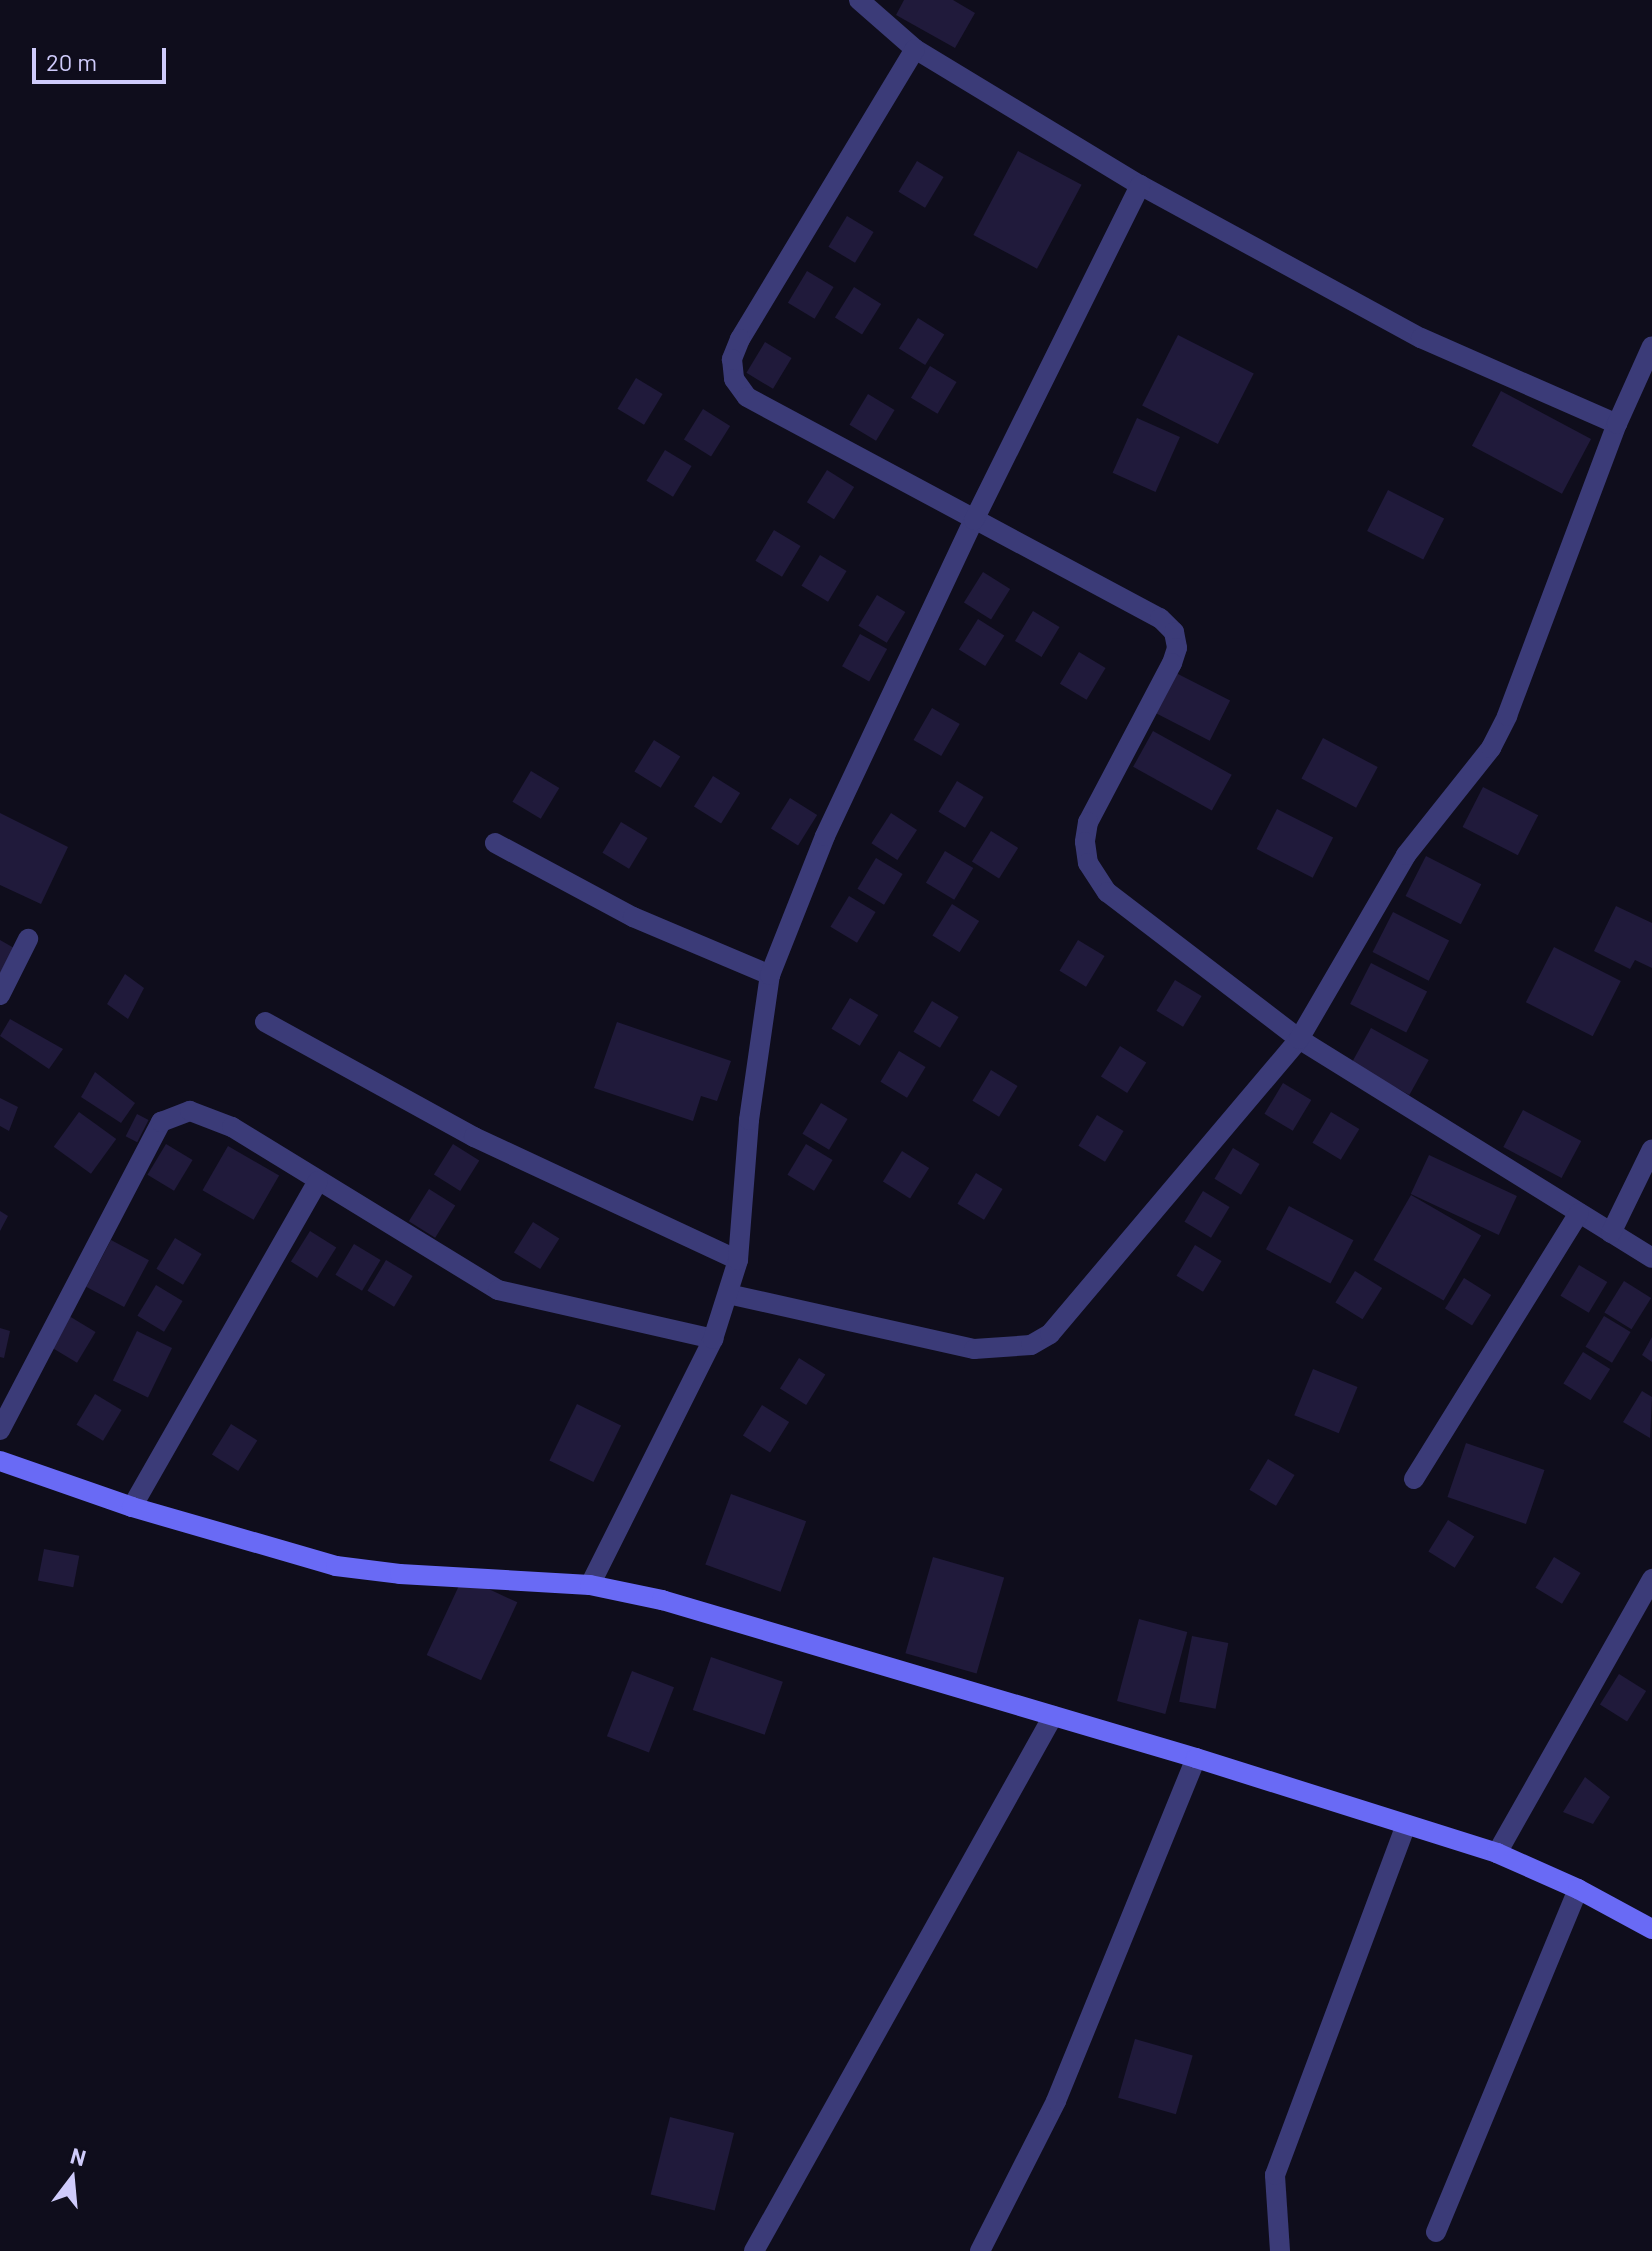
<!DOCTYPE html>
<html>
<head>
<meta charset="utf-8">
<style>
	body { margin:0 }
	#map { position:relative; width:1652px; height:2251px; overflow:hidden; background:#0f0d1c; font-family:Barlow,sans-serif }
	div>[style] { position:absolute }
	[style*='--x'] { left:calc(var(--x)*1px); top:calc(var(--y)*1px); width:calc(var(--w)*1px); rotate:calc(var(--a)*1deg) }
	.building>* { inset:0; background:#201a3b; transform-origin:0 0 }
	.minor>* { height:20px; margin:-10px; padding:0 10px; transform-origin:10px; border-radius:10px; background:#3b3b78 }
	.secondary>* { height:20px; margin:-10px; padding:0 10px; transform-origin:10px; border-radius:10px; background:#696af5 }
	span { translate:-50% -50%; white-space:nowrap; text-align:center; line-height:1.15; -webkit-text-stroke:8px #0f0d1c; paint-order:stroke }
	.north { position:absolute; left:32px; top:2139px; width:80px; height:80px; -webkit-text-stroke:6px #0f0d1c; paint-order:stroke; rotate:16deg; font-size:22px; font-weight:700; line-height:32px; text-align:center; color:#cfcbfb }
	.north::after { content:''; display:block; margin:auto; width:28px; height:36px; background:#cfcbfb; clip-path:polygon(50% 0,100% 100%,50% 72%,0 100%) }
	.scale { position:absolute; left:32px; top:48px; width:134px; height:36px; box-sizing:border-box; border:4px solid #cfcbfb; border-top:0; padding-left:10px; font-size:24px; line-height:28px; white-space:nowrap; color:#cfcbfb; -webkit-text-stroke:6px #0f0d1c; paint-order:stroke }
</style>
</head>
<body>
<div id="map">
	<div class="building">
		<div style="clip-path:polygon(904px 0,953px 0,975px 13px,955px 48px,896px 15px)"></div>
		<div style="left:1018px;top:151px;width:72px;height:95px;rotate:28deg"></div>
		<div style="left:917px;top:161px;width:31px;height:36px;rotate:31deg"></div>
		<div style="left:847px;top:216px;width:31px;height:36px;rotate:31deg"></div>
		<div style="left:807px;top:271px;width:31px;height:37px;rotate:31deg"></div>
		<div style="left:854px;top:287px;width:32px;height:36px;rotate:32deg"></div>
		<div style="left:918px;top:318px;width:31px;height:36px;rotate:32deg"></div>
		<div style="left:1178px;top:335px;width:85px;height:79px;rotate:27deg"></div>
		<div style="left:765px;top:342px;width:31px;height:36px;rotate:31deg"></div>
		<div style="left:930px;top:366px;width:31px;height:37px;rotate:31deg"></div>
		<div style="left:636px;top:378px;width:31px;height:36px;rotate:31deg"></div>
		<div style="left:1501px;top:391px;width:102px;height:62px;rotate:28deg"></div>
		<div style="left:868px;top:394px;width:31px;height:36px;rotate:31deg"></div>
		<div style="left:703px;top:409px;width:32px;height:36px;rotate:32deg"></div>
		<div style="left:1137px;top:418px;width:47px;height:60px;rotate:24deg"></div>
		<div style="left:665px;top:450px;width:31px;height:36px;rotate:31deg"></div>
		<div style="left:827px;top:470px;width:32px;height:38px;rotate:32deg"></div>
		<div style="left:1388px;top:490px;width:63px;height:46px;rotate:27deg"></div>
		<div style="left:774px;top:530px;width:31px;height:36px;rotate:31deg"></div>
		<div style="left:820px;top:555px;width:31px;height:36px;rotate:31deg"></div>
		<div style="left:983px;top:572px;width:32px;height:36px;rotate:32deg"></div>
		<div style="left:877px;top:595px;width:33px;height:36px;rotate:31deg"></div>
		<div style="left:1033px;top:611px;width:31px;height:35px;rotate:31deg"></div>
		<div style="left:978px;top:619px;width:31px;height:36px;rotate:32deg"></div>
		<div style="left:860px;top:634px;width:31px;height:37px;rotate:29deg"></div>
		<div style="left:1079px;top:652px;width:31px;height:37px;rotate:31deg"></div>
		<div style="left:1174px;top:672px;width:63px;height:45px;rotate:27deg"></div>
		<div style="left:932px;top:708px;width:32px;height:37px;rotate:30deg"></div>
		<div style="left:1153px;top:731px;width:90px;height:41px;rotate:29deg"></div>
		<div style="left:1323px;top:738px;width:62px;height:46px;rotate:28deg"></div>
		<div style="left:654px;top:740px;width:31px;height:37px;rotate:32deg"></div>
		<div style="left:531px;top:771px;width:33px;height:36px;rotate:31deg"></div>
		<div style="left:713px;top:776px;width:32px;height:36px;rotate:32deg"></div>
		<div style="left:957px;top:781px;width:31px;height:36px;rotate:31deg"></div>
		<div style="left:1483px;top:787px;width:62px;height:45px;rotate:27deg"></div>
		<div style="left:790px;top:798px;width:32px;height:36px;rotate:32deg"></div>
		<div style="left:1277px;top:809px;width:63px;height:45px;rotate:27deg"></div>
		<div style="clip-path:polygon(0 813px,68px 847px,41px 904px,0 885px)"></div>
		<div style="left:891px;top:813px;width:31px;height:36px;rotate:33deg"></div>
		<div style="left:621px;top:822px;width:31px;height:36px;rotate:31deg"></div>
		<div style="left:991px;top:831px;width:32px;height:36px;rotate:32deg"></div>
		<div style="left:945px;top:851px;width:33px;height:37px;rotate:31deg"></div>
		<div style="left:1426px;top:856px;width:62px;height:45px;rotate:27deg"></div>
		<div style="left:876px;top:858px;width:31px;height:36px;rotate:31deg"></div>
		<div style="left:849px;top:896px;width:31px;height:36px;rotate:31deg"></div>
		<div style="left:952px;top:904px;width:32px;height:37px;rotate:32deg"></div>
		<div style="clip-path:polygon(1616px 906px,1652px 923px,1652px 968px,1635px 960px,1630px 969px,1594px 951px)"></div>
		<div style="left:1393px;top:912px;width:63px;height:45px;rotate:27deg"></div>
		<div style="clip-path:polygon(0 940px,14px 948px,0 974px)"></div>
		<div style="left:1078px;top:940px;width:31px;height:36px;rotate:31deg"></div>
		<div style="left:1554px;top:947px;width:75px;height:62px;rotate:27deg"></div>
		<div style="left:1371px;top:963px;width:63px;height:46px;rotate:27deg"></div>
		<div style="clip-path:polygon(125px 974px,144px 988px,128px 1019px,107px 1004px)"></div>
		<div style="left:1175px;top:980px;width:31px;height:36px;rotate:31deg"></div>
		<div style="left:850px;top:998px;width:33px;height:36px;rotate:31deg"></div>
		<div style="left:932px;top:1001px;width:31px;height:36px;rotate:31deg"></div>
		<div style="clip-path:polygon(10px 1019px,63px 1049px,49px 1069px,0 1036px)"></div>
		<div style="clip-path:polygon(617px 1022px,731px 1061px,717px 1101px,701px 1096px,693px 1121px,594px 1088px)"></div>
		<div style="left:1371px;top:1028px;width:66px;height:40px;rotate:29deg"></div>
		<div style="left:1120px;top:1046px;width:31px;height:36px;rotate:32deg"></div>
		<div style="left:899px;top:1051px;width:31px;height:36px;rotate:31deg"></div>
		<div style="left:991px;top:1070px;width:31px;height:36px;rotate:31deg"></div>
		<div style="clip-path:polygon(95px 1072px,135px 1103px,121px 1123px,81px 1097px)"></div>
		<div style="left:1283px;top:1083px;width:33px;height:36px;rotate:31deg"></div>
		<div style="clip-path:polygon(0 1098px,18px 1107px,9px 1131px,0 1126px)"></div>
		<div style="left:821px;top:1103px;width:31px;height:36px;rotate:31deg"></div>
		<div style="left:1523px;top:1110px;width:66px;height:42px;rotate:28deg"></div>
		<div style="left:79px;top:1112px;width:46px;height:43px;rotate:36deg"></div>
		<div style="left:1331px;top:1112px;width:33px;height:36px;rotate:31deg"></div>
		<div style="left:137px;top:1114px;width:13px;height:25px;rotate:27deg"></div>
		<div style="left:1097px;top:1115px;width:31px;height:36px;rotate:31deg"></div>
		<div style="left:166px;top:1144px;width:31px;height:36px;rotate:31deg"></div>
		<div style="left:453px;top:1144px;width:31px;height:36px;rotate:32deg"></div>
		<div style="left:806px;top:1144px;width:31px;height:36px;rotate:31deg"></div>
		<div style="left:228px;top:1146px;width:59px;height:51px;rotate:30deg"></div>
		<div style="left:1233px;top:1148px;width:31px;height:36px;rotate:31deg"></div>
		<div style="left:902px;top:1151px;width:32px;height:36px;rotate:32deg"></div>
		<div style="left:1429px;top:1155px;width:97px;height:43px;rotate:25deg"></div>
		<div style="left:976px;top:1173px;width:31px;height:36px;rotate:31deg"></div>
		<div style="left:429px;top:1189px;width:31px;height:38px;rotate:32deg"></div>
		<div style="left:1203px;top:1191px;width:31px;height:36px;rotate:31deg"></div>
		<div style="left:1411px;top:1195px;width:81px;height:75px;rotate:30deg"></div>
		<div style="left:1289px;top:1206px;width:73px;height:49px;rotate:28deg"></div>
		<div style="clip-path:polygon(0 1211px,8px 1216px,0 1231px)"></div>
		<div style="left:533px;top:1222px;width:31px;height:36px;rotate:32deg"></div>
		<div style="left:310px;top:1231px;width:31px;height:36px;rotate:32deg"></div>
		<div style="left:175px;top:1238px;width:31px;height:36px;rotate:31deg"></div>
		<div style="left:111px;top:1240px;width:43px;height:53px;rotate:28deg"></div>
		<div style="left:354px;top:1244px;width:31px;height:36px;rotate:31deg"></div>
		<div style="left:1195px;top:1245px;width:31px;height:36px;rotate:31deg"></div>
		<div style="left:386px;top:1260px;width:31px;height:36px;rotate:31deg"></div>
		<div style="left:1579px;top:1265px;width:33px;height:36px;rotate:31deg"></div>
		<div style="left:1355px;top:1271px;width:32px;height:37px;rotate:32deg"></div>
		<div style="left:1464px;top:1278px;width:32px;height:36px;rotate:32deg"></div>
		<div style="left:1624px;top:1281px;width:32px;height:37px;rotate:32deg"></div>
		<div style="left:156px;top:1285px;width:31px;height:36px;rotate:31deg"></div>
		<div style="left:69px;top:1316px;width:31px;height:36px;rotate:31deg"></div>
		<div style="left:1604px;top:1316px;width:31px;height:36px;rotate:31deg"></div>
		<div style="clip-path:polygon(0 1328px,10px 1331px,4px 1358px,0 1357px)"></div>
		<div style="left:137px;top:1331px;width:39px;height:55px;rotate:26deg"></div>
		<div style="clip-path:polygon(1652px 1337px,1652px 1362px,1642px 1355px)"></div>
		<div style="left:1583px;top:1352px;width:32px;height:37px;rotate:32deg"></div>
		<div style="left:799px;top:1358px;width:31px;height:36px;rotate:32deg"></div>
		<div style="left:1313px;top:1369px;width:48px;height:50px;rotate:22deg"></div>
		<div style="clip-path:polygon(1642px 1391px,1652px 1397px,1650px 1438px,1623px 1422px)"></div>
		<div style="left:95px;top:1394px;width:31px;height:36px;rotate:31deg"></div>
		<div style="left:577px;top:1404px;width:49px;height:63px;rotate:26deg"></div>
		<div style="left:762px;top:1405px;width:32px;height:36px;rotate:32deg"></div>
		<div style="left:231px;top:1424px;width:31px;height:36px;rotate:32deg"></div>
		<div style="left:1466px;top:1443px;width:83px;height:57px;rotate:19deg"></div>
		<div style="left:1268px;top:1459px;width:31px;height:36px;rotate:31deg"></div>
		<div style="left:731px;top:1494px;width:80px;height:75px;rotate:20deg"></div>
		<div style="left:1448px;top:1520px;width:31px;height:37px;rotate:32deg"></div>
		<div style="left:44px;top:1549px;width:36px;height:32px;rotate:11deg"></div>
		<div style="left:933px;top:1557px;width:74px;height:100px;rotate:16deg"></div>
		<div style="left:1554px;top:1557px;width:31px;height:36px;rotate:31deg"></div>
		<div style="left:463px;top:1577px;width:60px;height:86px;rotate:25deg"></div>
		<div style="left:1139px;top:1619px;width:50px;height:85px;rotate:15deg"></div>
		<div style="left:1192px;top:1636px;width:37px;height:67px;rotate:11deg"></div>
		<div style="left:711px;top:1657px;width:76px;height:56px;rotate:19deg"></div>
		<div style="left:632px;top:1671px;width:45px;height:70px;rotate:21deg"></div>
		<div style="left:1619px;top:1674px;width:32px;height:36px;rotate:32deg"></div>
		<div style="clip-path:polygon(1585px 1777px,1610px 1797px,1593px 1824px,1563px 1812px)"></div>
		<div style="left:1135px;top:2039px;width:60px;height:61px;rotate:16deg"></div>
		<div style="left:670px;top:2117px;width:66px;height:80px;rotate:14deg"></div>
	</div>
	<div class="minor">
		<div style="--x:859;--y:0;--w:74;--a:41.2"></div>
		<div style="--x:915;--y:49;--w:263;--a:31.2"></div>
		<div style="--x:1140;--y:185;--w:320;--a:28.6"></div>
		<div style="--x:1421;--y:338;--w:214;--a:23.7"></div>
		<div style="--x:915;--y:49;--w:339;--a:121.1"></div>
		<div style="--x:740;--y:339;--w:22;--a:112"></div>
		<div style="--x:732;--y:359;--w:20;--a:84"></div>
		<div style="--x:734;--y:379;--w:22;--a:54"></div>
		<div style="--x:747;--y:397;--w:468;--a:28.2"></div>
		<div style="--x:1160;--y:618;--w:20;--a:45"></div>
		<div style="--x:1174;--y:632;--w:16;--a:79"></div>
		<div style="--x:1177;--y:648;--w:16;--a:108"></div>
		<div style="--x:1172;--y:663;--w:180;--a:117.8"></div>
		<div style="--x:1088;--y:822;--w:20;--a:99"></div>
		<div style="--x:1085;--y:842;--w:21;--a:82"></div>
		<div style="--x:1088;--y:863;--w:35;--a:57"></div>
		<div style="--x:1107;--y:892;--w:242;--a:37.4"></div>
		<div style="--x:1299;--y:1039;--w:415;--a:31.8"></div>
		<div style="--x:495;--y:843;--w:157;--a:28.2"></div>
		<div style="--x:633;--y:917;--w:149;--a:22.9"></div>
		<div style="--x:0;--y:995;--w:63;--a:-63.4"></div>
		<div style="--x:265;--y:1022;--w:239;--a:28.8"></div>
		<div style="--x:474;--y:1137;--w:291;--a:25"></div>
		<div style="--x:1611;--y:1233;--w:93;--a:-64"></div>
		<div style="--x:728;--y:1294;--w:252;--a:12.6"></div>
		<div style="--x:974;--y:1349;--w:57;--a:-4"></div>
		<div style="--x:1031;--y:1345;--w:22;--a:-30"></div>
		<div style="--x:1050;--y:1334;--w:386;--a:-49.8"></div>
		<div style="--x:1299;--y:1039;--w:213;--a:-59.8"></div>
		<div style="--x:1406;--y:855;--w:137;--a:-51.5"></div>
		<div style="--x:1491;--y:748;--w:36;--a:-63"></div>
		<div style="--x:1507;--y:716;--w:312;--a:-69.4"></div>
		<div style="--x:1617;--y:424;--w:85;--a:-65.8"></div>
		<div style="--x:0;--y:1430;--w:348;--a:-62.4"></div>
		<div style="--x:161;--y:1122;--w:31;--a:-21"></div>
		<div style="--x:190;--y:1111;--w:45;--a:20.9"></div>
		<div style="--x:232;--y:1127;--w:312;--a:31.5"></div>
		<div style="--x:498;--y:1290;--w:221;--a:12.8"></div>
		<div style="--x:1414;--y:1479;--w:313;--a:-58.2"></div>
		<div style="--x:132;--y:1507;--w:375;--a:-60.3"></div>
		<div style="--x:590;--y:1585;--w:275;--a:-63.4"></div>
		<div style="--x:713;--y:1339;--w:83;--a:-72.4"></div>
		<div style="--x:738;--y:1260;--w:140;--a:-85.5"></div>
		<div style="--x:749;--y:1120;--w:147;--a:-81.8"></div>
		<div style="--x:770;--y:975;--w:149;--a:-68.4"></div>
		<div style="--x:825;--y:836;--w:349;--a:-64.8"></div>
		<div style="--x:974;--y:520;--w:374;--a:-63.6"></div>
		<div style="--x:1497;--y:1853;--w:315;--a:-60.5"></div>
		<div style="--x:1436;--y:2232;--w:371;--a:-67.5"></div>
		<div style="--x:754;--y:2251;--w:613;--a:-60.8"></div>
		<div style="--x:980;--y:2251;--w:168;--a:-63.1"></div>
		<div style="--x:1056;--y:2101;--w:370;--a:-67.8"></div>
		<div style="--x:1280;--y:2251;--w:76;--a:-93.8"></div>
		<div style="--x:1275;--y:2175;--w:374;--a:-69.5"></div>
	</div>
	<div class="secondary">
		<div style="--x:0;--y:1461;--w:140;--a:19.2"></div>
		<div style="--x:132;--y:1507;--w:212;--a:16.1"></div>
		<div style="--x:336;--y:1566;--w:64;--a:7.1"></div>
		<div style="--x:400;--y:1574;--w:190;--a:3.3"></div>
		<div style="--x:590;--y:1585;--w:74;--a:11.8"></div>
		<div style="--x:662;--y:1600;--w:557;--a:16.48"></div>
		<div style="--x:1196;--y:1758;--w:316;--a:17.5"></div>
		<div style="--x:1497;--y:1853;--w:89;--a:24"></div>
		<div style="--x:1578;--y:1889;--w:84;--a:28.4"></div>
	</div>
	<div class="north">N</div>
	<div class="scale">20 m</div>
</div>
</body>
</html>
